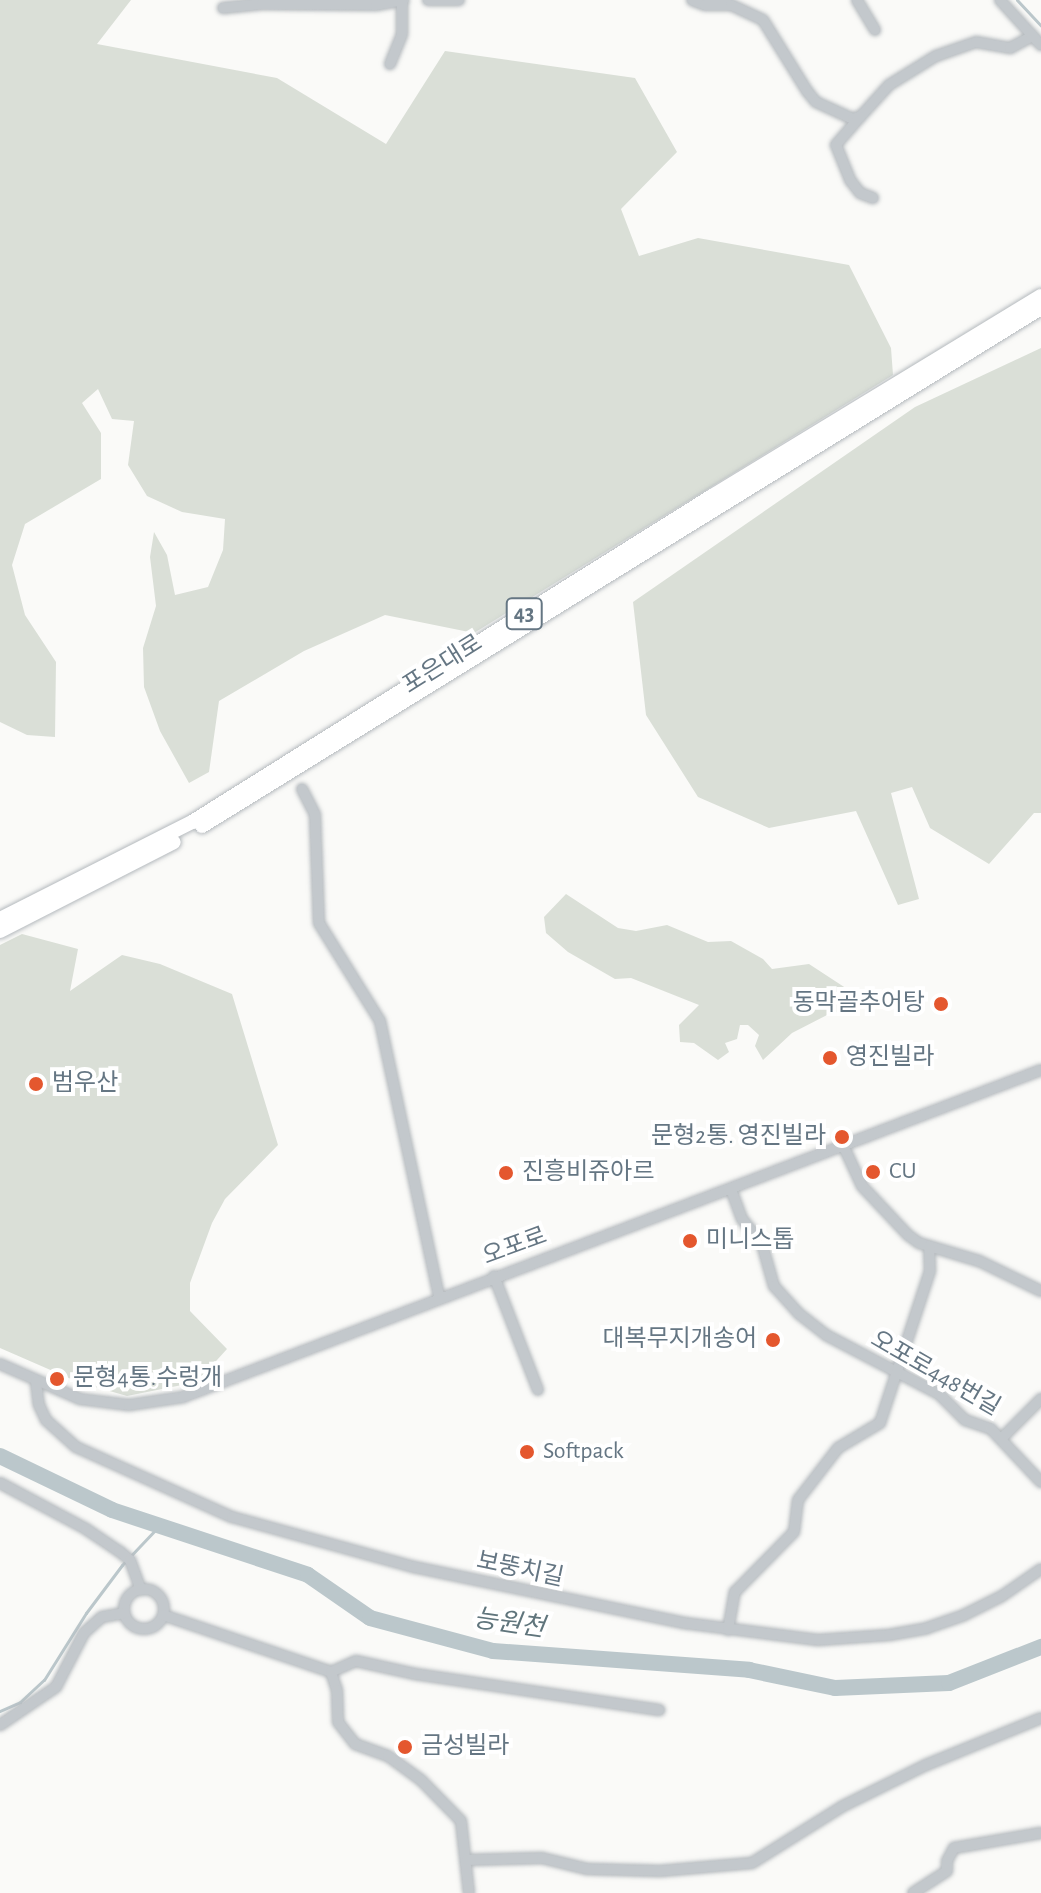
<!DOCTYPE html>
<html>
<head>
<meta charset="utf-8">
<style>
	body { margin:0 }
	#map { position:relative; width:1041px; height:1893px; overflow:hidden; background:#fafaf8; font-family:"Alegreya Sans","Noto Sans KR",sans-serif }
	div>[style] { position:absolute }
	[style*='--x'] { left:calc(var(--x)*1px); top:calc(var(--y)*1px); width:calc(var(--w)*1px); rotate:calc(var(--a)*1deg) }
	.green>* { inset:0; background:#dadfd7 }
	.stream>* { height:3px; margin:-1.5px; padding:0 1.5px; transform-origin:1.5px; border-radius:1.5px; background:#bbc7cb }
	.river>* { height:16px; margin:-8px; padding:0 8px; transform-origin:8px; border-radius:8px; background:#bbc7cb }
	.roads { filter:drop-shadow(0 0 2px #b4b9bd) drop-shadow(0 0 2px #b4b9bd) }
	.minor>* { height:10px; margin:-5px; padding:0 5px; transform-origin:5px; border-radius:5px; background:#c3c8cc }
	.minor>.ring { margin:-5px; padding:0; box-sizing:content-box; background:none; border:10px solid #c3c8cc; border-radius:50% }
	.highway>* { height:14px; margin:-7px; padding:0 7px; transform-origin:7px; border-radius:7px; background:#fff }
	.dots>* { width:22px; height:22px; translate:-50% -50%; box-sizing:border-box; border:4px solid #fff; border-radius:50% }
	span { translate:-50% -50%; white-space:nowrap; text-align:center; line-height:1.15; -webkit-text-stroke:8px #fff; paint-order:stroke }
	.shield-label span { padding:2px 6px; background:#fff; border:2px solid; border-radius:6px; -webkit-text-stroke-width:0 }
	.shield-label { font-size:22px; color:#657683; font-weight:700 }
	.street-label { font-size:24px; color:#657683 }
	.poi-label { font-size:24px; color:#657683 }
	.right { translate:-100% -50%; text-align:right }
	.left { translate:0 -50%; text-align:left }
	.water-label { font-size:26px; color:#60757c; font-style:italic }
</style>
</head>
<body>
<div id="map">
	<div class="green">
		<div style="clip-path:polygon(0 0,131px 0,97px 44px,277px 78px,386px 144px,445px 51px,635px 78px,677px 152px,621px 209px,639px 256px,698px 238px,849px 265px,891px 348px,893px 375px,474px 633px,385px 615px,304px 651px,219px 701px,209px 772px,189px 783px,160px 731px,144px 687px,143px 648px,156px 606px,150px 557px,154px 532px,167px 555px,175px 595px,208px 587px,223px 550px,225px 519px,182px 512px,147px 496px,128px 465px,134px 421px,112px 419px,98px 389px,82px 403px,101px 433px,101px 479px,25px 524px,12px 565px,25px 615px,56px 662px,55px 737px,27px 735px,0 722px)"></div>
		<div style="clip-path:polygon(1041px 348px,1041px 813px,1034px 813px,989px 864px,930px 828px,912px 787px,891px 793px,919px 899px,898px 905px,856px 811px,769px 828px,698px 797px,646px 715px,633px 602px,915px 407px)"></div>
		<div style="clip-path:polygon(566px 894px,618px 928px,636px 931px,667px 925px,708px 942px,731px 941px,763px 959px,772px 969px,809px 964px,861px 998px,854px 1008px,829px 1014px,792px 1033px,763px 1060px,755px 1046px,759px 1035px,748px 1025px,740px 1025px,737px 1039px,725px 1043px,729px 1052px,718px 1060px,694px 1043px,680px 1042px,679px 1025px,699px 1005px,631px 978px,615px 979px,568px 952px,546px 933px,544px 917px)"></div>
		<div style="clip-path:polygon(22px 934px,78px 949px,70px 991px,122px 955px,160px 964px,232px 994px,278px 1145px,225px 1199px,212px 1223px,190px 1283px,190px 1311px,227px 1349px,197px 1382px,127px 1396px,78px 1382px,0 1348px,0 945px)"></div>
	</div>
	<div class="stream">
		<div style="--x:1017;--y:0;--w:35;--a:47"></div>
		<div style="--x:0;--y:1711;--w:22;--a:-24"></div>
		<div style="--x:20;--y:1702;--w:33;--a:-43"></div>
		<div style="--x:44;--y:1680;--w:79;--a:-57.9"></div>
		<div style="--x:86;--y:1613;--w:60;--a:-53.1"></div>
		<div style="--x:122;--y:1565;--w:52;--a:-46.5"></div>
	</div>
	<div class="river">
		<div style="--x:0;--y:1456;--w:124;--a:25.7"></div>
		<div style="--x:112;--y:1510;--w:206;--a:18.3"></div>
		<div style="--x:308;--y:1575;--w:75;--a:34.7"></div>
		<div style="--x:370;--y:1618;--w:127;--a:15"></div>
		<div style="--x:493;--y:1651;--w:257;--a:4.2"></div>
		<div style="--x:749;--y:1670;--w:88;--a:11.8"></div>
		<div style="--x:835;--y:1688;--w:114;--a:-2.5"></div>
		<div style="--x:949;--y:1683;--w:99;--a:-21.4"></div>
	</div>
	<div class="roads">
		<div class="minor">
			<div style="--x:428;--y:0;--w:31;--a:0"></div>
			<div style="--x:692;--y:0;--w:14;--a:21"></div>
			<div style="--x:705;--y:5;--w:26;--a:0"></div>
			<div style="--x:731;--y:5;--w:35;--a:25"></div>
			<div style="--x:763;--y:20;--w:84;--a:58.2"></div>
			<div style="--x:807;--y:91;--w:14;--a:51"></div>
			<div style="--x:816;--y:102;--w:41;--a:24.7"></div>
			<div style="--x:853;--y:119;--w:9;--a:-21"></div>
			<div style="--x:861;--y:116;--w:42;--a:-47.9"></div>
			<div style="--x:889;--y:85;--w:55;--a:-31.7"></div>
			<div style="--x:936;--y:56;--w:42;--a:-19.3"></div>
			<div style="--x:976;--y:42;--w:35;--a:10"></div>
			<div style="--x:1010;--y:48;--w:26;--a:-28"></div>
			<div style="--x:857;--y:0;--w:35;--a:59"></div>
			<div style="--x:1000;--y:0;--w:61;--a:47.7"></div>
			<div style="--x:223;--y:8;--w:39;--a:-6"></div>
			<div style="--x:262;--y:4;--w:114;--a:0.5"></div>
			<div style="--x:376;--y:5;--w:28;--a:-10"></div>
			<div style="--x:390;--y:64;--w:32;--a:-68"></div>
			<div style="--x:402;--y:34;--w:31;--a:-90"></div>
			<div style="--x:860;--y:117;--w:37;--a:131"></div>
			<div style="--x:836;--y:145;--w:38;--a:68"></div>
			<div style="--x:850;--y:180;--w:16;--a:52"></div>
			<div style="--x:860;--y:193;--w:14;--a:21"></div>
			<div style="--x:302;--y:789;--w:29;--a:63"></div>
			<div style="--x:315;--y:815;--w:108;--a:87.9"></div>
			<div style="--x:319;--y:923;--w:115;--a:58.1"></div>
			<div style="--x:380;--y:1021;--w:282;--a:77.9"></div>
			<div style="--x:843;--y:1145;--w:45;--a:65.1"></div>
			<div style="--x:862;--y:1186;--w:67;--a:46.8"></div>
			<div style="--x:908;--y:1235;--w:14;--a:36"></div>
			<div style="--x:919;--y:1243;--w:63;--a:16.7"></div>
			<div style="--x:979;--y:1261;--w:69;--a:25.8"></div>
			<div style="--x:731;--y:1189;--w:32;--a:70"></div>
			<div style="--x:742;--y:1219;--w:32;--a:51"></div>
			<div style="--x:762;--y:1244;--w:44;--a:74.1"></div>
			<div style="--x:774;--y:1286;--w:36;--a:48"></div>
			<div style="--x:798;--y:1313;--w:36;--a:38"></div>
			<div style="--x:826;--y:1335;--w:127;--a:27.6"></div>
			<div style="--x:939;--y:1394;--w:37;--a:45"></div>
			<div style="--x:965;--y:1420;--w:28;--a:19"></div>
			<div style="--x:991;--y:1429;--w:73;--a:46.7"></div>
			<div style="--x:494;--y:1276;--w:122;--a:68.9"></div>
			<div style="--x:0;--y:1364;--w:87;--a:23.6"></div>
			<div style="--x:80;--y:1399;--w:49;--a:7"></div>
			<div style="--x:129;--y:1405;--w:55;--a:-8.4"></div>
			<div style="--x:183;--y:1397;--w:918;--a:-20.86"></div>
			<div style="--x:36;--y:1382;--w:23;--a:83"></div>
			<div style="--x:39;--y:1405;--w:17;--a:65"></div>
			<div style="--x:46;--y:1420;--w:40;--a:42"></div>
			<div style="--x:76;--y:1447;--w:171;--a:24.2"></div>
			<div style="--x:232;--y:1517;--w:189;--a:15.4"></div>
			<div style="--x:414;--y:1567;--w:276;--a:11.7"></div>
			<div style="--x:684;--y:1623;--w:135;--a:7.2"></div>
			<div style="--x:818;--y:1640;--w:71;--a:-4"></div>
			<div style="--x:889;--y:1635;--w:39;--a:-10"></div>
			<div style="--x:927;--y:1628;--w:39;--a:-19"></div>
			<div style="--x:964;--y:1615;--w:42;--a:-26.6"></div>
			<div style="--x:1002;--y:1596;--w:47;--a:-34.7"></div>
			<div style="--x:1003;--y:1437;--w:54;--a:-45"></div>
			<div style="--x:0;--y:1483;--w:98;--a:28.1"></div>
			<div style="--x:86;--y:1529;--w:40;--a:34"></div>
			<div style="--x:119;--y:1551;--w:14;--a:39"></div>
			<div style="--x:130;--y:1560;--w:32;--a:70"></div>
			<div class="ring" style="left:124px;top:1589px;width:30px;height:30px"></div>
			<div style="--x:163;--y:1615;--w:177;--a:18.7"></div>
			<div style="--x:331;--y:1672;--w:19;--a:72"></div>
			<div style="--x:337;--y:1690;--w:32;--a:88"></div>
			<div style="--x:338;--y:1722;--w:28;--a:52"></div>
			<div style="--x:355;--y:1744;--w:35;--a:20"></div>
			<div style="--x:388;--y:1756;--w:41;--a:36"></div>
			<div style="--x:421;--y:1780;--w:57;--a:45.7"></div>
			<div style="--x:461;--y:1821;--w:72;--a:83.7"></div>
			<div style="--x:728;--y:1630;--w:39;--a:-80"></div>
			<div style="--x:735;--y:1592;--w:84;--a:-45.5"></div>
			<div style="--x:794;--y:1532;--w:32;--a:-83"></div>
			<div style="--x:798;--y:1500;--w:66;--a:-52.4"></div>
			<div style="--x:838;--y:1448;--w:49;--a:-30.8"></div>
			<div style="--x:880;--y:1423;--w:160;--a:-71.8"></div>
			<div style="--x:930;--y:1271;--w:25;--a:-92"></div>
			<div style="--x:331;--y:1672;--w:27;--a:-24"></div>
			<div style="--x:356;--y:1661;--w:60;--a:12.4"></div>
			<div style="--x:415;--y:1674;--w:247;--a:8.4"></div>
			<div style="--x:0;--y:1725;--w:68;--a:-34.2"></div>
			<div style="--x:56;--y:1687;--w:61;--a:-62.6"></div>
			<div style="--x:84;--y:1633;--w:24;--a:-42"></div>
			<div style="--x:102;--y:1617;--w:23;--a:-10"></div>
			<div style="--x:467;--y:1860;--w:75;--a:-1.5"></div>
			<div style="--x:542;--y:1858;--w:46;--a:13.7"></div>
			<div style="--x:587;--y:1869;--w:73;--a:1.6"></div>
			<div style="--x:660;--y:1871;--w:92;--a:-5"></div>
			<div style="--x:752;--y:1863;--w:107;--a:-32.1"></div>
			<div style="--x:843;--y:1806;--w:93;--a:-26.3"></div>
			<div style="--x:926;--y:1765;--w:124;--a:-22.2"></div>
			<div style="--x:913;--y:1893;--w:40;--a:-32.9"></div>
			<div style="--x:947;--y:1871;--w:10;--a:-90"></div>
			<div style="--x:947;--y:1861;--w:15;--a:-62"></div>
			<div style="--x:954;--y:1848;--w:88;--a:-9.8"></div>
		</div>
		<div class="highway">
			<div style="--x:202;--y:826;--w:986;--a:-31.69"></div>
			<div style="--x:0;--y:919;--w:215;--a:-26.8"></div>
			<div style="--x:192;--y:822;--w:614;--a:-32.08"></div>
			<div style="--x:712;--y:496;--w:385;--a:-31.3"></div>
			<div style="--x:0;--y:931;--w:195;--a:-27.1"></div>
		</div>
	</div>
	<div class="dots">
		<div style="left:941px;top:1004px;background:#e4572e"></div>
		<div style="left:830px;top:1058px;background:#e4572e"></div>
		<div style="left:36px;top:1084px;background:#e4572e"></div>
		<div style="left:842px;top:1137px;background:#e4572e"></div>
		<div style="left:873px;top:1172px;background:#e4572e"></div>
		<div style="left:506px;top:1173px;background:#e4572e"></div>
		<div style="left:690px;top:1241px;background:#e4572e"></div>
		<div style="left:773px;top:1340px;background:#e4572e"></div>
		<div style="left:57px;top:1379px;background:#e4572e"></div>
		<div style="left:527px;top:1452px;background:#e4572e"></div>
		<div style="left:405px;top:1747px;background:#e4572e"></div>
	</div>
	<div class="shield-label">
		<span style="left:524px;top:614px">43</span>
	</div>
	<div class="street-label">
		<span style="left:443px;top:665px;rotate:-32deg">포은대로</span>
		<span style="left:515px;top:1247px;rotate:-20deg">오포로</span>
		<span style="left:935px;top:1374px;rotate:30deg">오포로448번길</span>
		<span style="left:520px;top:1570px;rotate:12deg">보뚱치길</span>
	</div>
	<div class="poi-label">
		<span class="right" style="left:925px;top:1004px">동막골추어탕</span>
		<span class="left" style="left:846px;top:1058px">영진빌라</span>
		<span class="left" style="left:52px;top:1084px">범우산</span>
		<span class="right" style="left:826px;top:1137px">문형2통. 영진빌라</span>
		<span class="left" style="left:889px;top:1172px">CU</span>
		<span class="left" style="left:522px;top:1173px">진흥비쥬아르</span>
		<span class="left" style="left:706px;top:1241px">미니스톱</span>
		<span class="right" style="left:757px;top:1340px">대복무지개송어</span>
		<span class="left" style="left:73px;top:1379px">문형4통.수렁개</span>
		<span class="left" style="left:543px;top:1452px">Softpack</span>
		<span class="left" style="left:421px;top:1747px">금성빌라</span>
	</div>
	<div class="water-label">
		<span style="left:509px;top:1624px;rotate:8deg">능원천</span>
	</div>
</div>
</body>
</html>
